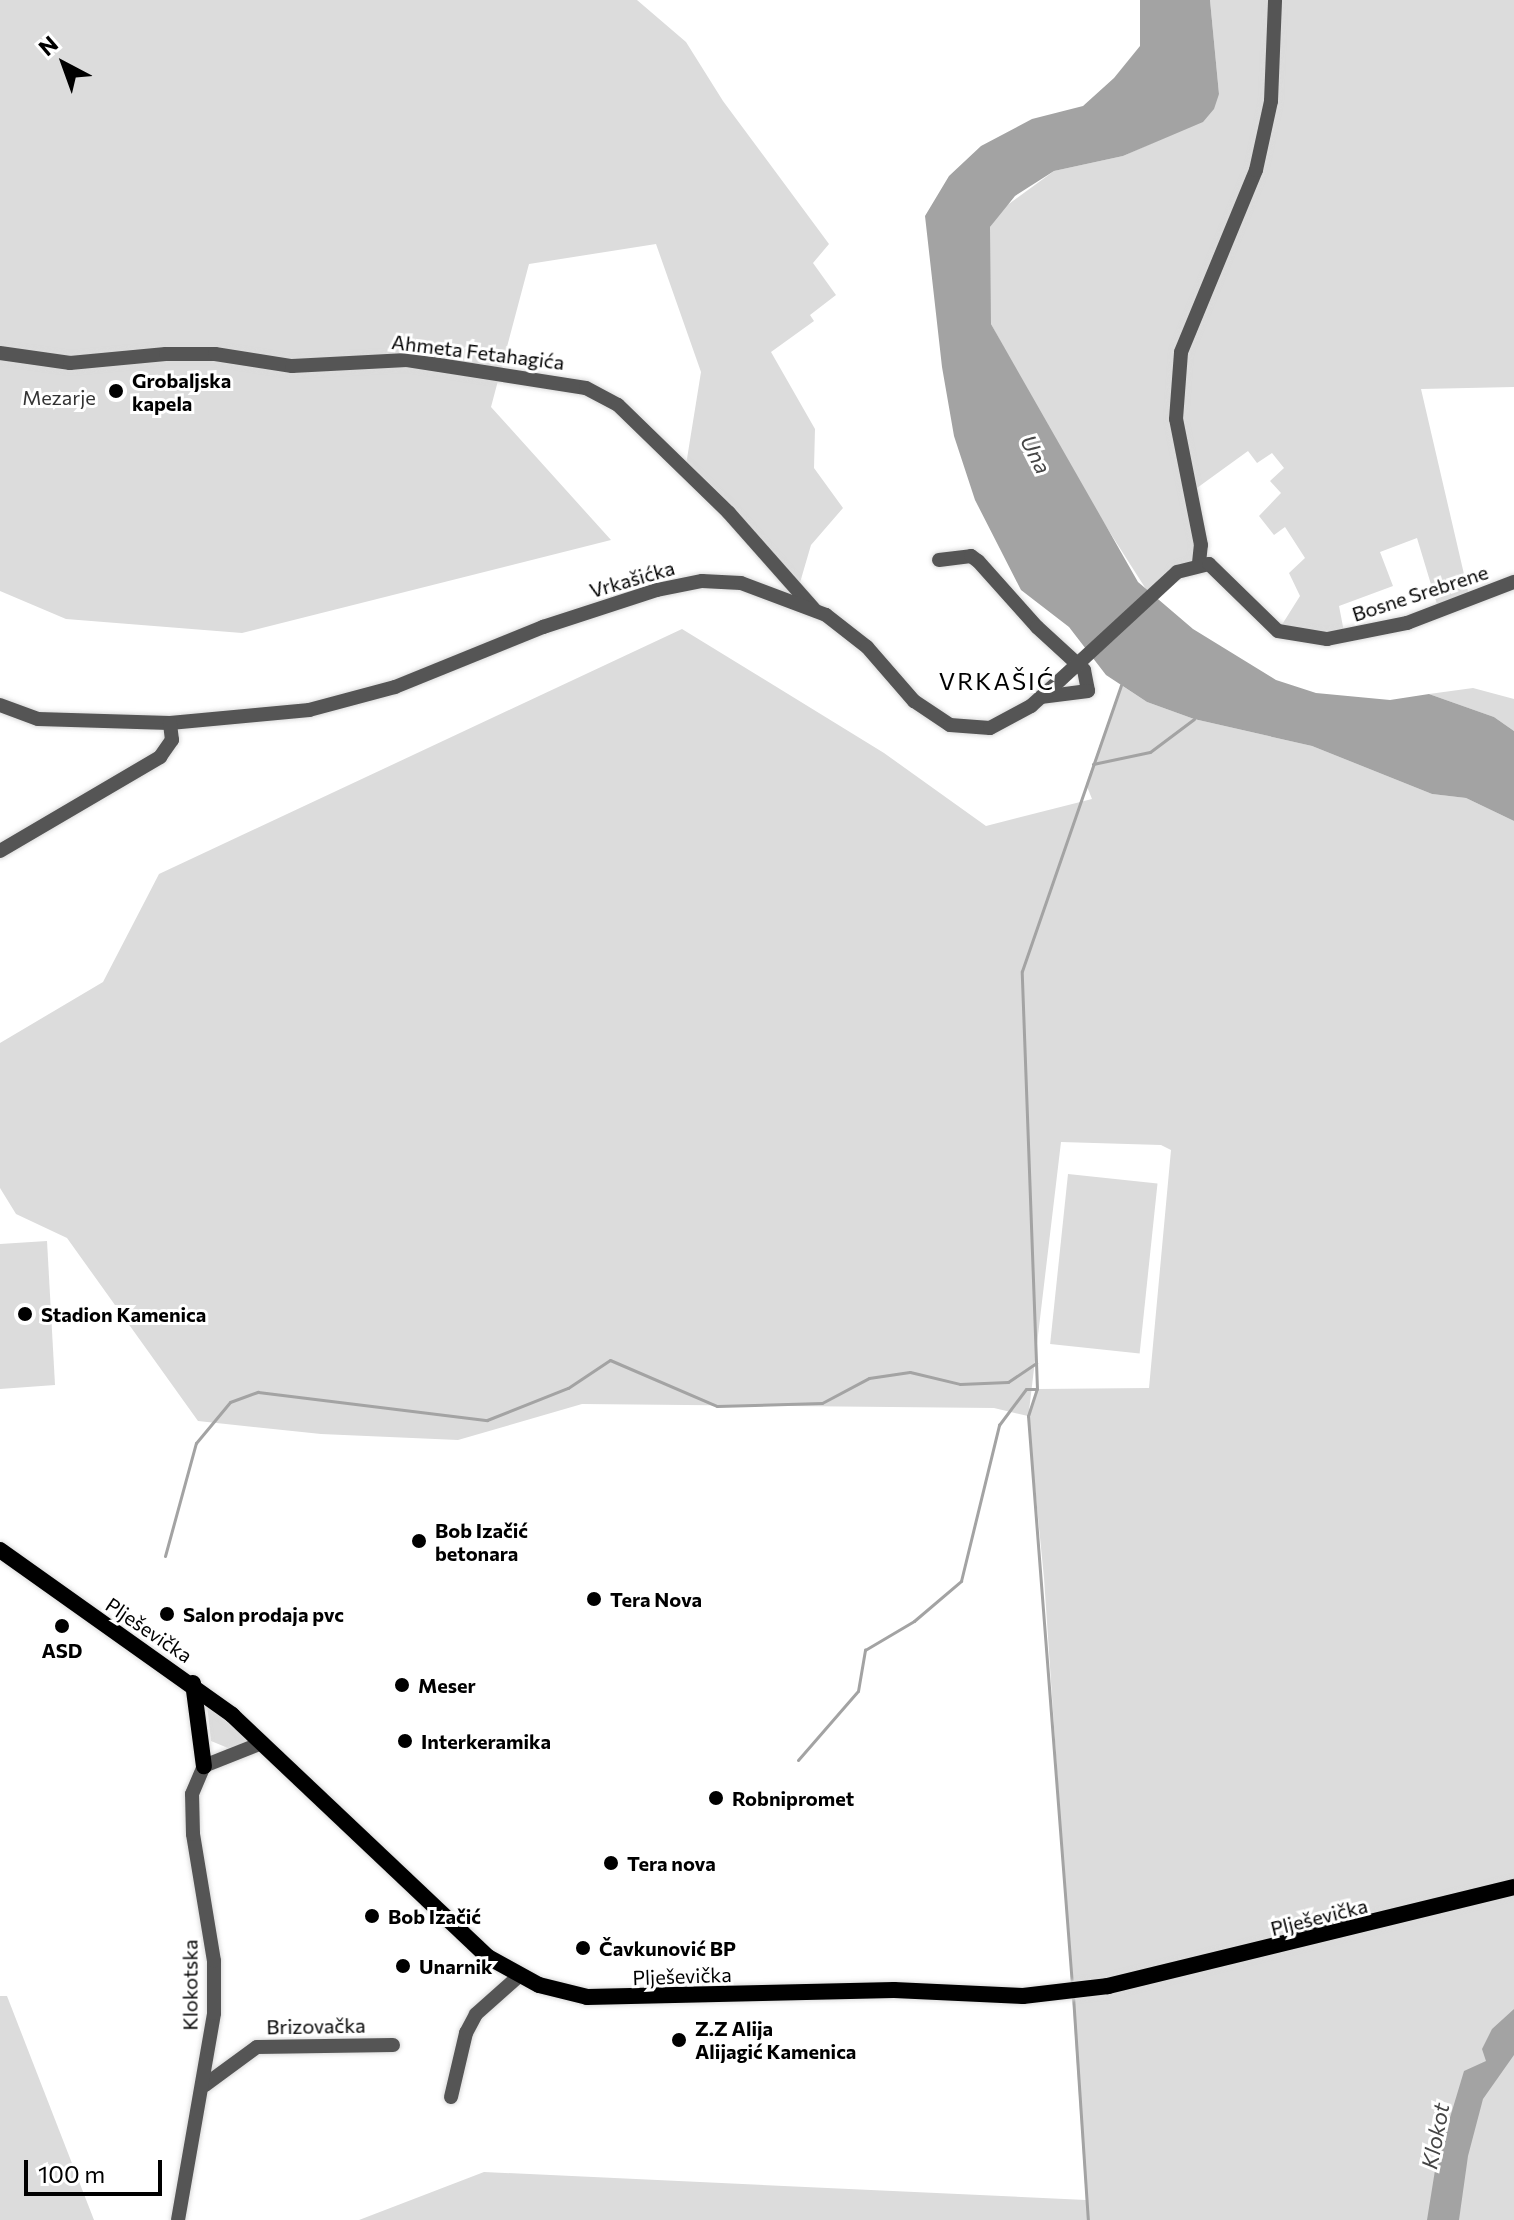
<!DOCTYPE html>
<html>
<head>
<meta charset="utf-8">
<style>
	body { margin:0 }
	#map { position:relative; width:1514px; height:2220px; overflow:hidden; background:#fff; font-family:Commissioner,sans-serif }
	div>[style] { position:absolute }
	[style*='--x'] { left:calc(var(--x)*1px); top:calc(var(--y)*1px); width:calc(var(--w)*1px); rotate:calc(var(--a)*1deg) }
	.green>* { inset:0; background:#dcdcdc; transform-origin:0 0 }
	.water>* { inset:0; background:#a3a3a3 }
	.stream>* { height:3px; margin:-1.5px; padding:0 1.5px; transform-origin:1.5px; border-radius:1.5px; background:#a3a3a3 }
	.roads { filter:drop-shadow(0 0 2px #dbdbdb) drop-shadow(0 0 2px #dbdbdb) }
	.minor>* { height:14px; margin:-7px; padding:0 7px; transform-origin:7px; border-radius:7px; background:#555 }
	.major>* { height:16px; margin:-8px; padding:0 8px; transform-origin:8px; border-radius:8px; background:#000 }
	.minor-bridge>* { height:14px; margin:-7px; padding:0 7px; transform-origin:7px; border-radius:7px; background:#555 }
	.dots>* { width:22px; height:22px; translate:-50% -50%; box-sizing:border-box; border:4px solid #fff; border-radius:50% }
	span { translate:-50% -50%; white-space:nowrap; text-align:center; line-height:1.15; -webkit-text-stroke:6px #fff; paint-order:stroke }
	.street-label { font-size:20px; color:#000 }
	.poi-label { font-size:20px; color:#000; font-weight:700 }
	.left { translate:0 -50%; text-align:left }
	.park-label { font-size:20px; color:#333 }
	.water-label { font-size:22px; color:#444; font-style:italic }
	.quarter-label { font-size:24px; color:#000; letter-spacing:2px }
	.north { position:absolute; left:24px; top:24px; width:80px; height:80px; -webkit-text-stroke:6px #fff; paint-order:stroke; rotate:319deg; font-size:22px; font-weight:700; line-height:32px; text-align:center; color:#000 }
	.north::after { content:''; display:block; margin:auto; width:28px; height:36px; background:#000; clip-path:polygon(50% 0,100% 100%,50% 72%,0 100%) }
	.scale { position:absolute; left:24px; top:2160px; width:138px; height:36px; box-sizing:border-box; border:4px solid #000; border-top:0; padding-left:10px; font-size:24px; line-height:28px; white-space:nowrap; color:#000; -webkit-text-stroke:6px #fff; paint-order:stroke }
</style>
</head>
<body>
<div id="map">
	<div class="green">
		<div style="clip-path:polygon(0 0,637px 0,686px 42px,723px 101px,829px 244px,813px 263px,836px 295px,810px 315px,814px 321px,771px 352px,815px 429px,814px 468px,843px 508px,811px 545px,799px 586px,685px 471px,701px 372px,656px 244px,529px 264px,491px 407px,611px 540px,242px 633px,66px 619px,0 591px)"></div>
		<div style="clip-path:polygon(1210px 0,1514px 0,1514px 387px,1421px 389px,1470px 600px,1439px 611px,1417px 538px,1380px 552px,1393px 586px,1339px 606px,1345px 637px,1278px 631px,1300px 596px,1289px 573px,1305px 558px,1285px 527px,1274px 535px,1259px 516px,1281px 493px,1270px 481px,1284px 468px,1272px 453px,1257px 463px,1248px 451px,1190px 493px,1199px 563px,1151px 597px,1070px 470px,991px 324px,987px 249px,990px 227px,1002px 209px,1054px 171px,1123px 156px,1184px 129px,1219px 94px)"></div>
		<div style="clip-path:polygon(evenodd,682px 629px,884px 753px,986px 826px,1092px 799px,1086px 784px,1121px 685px,1147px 702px,1194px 719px,1312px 746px,1432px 794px,1466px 798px,1514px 821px,1514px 2220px,359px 2220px,484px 2172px,1086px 2200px,1044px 1578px,1028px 1416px,994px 1408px,582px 1404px,458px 1440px,321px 1434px,198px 1421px,67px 1238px,16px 1214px,0 1188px,0 1043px,103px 982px,159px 874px,682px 629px,1061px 1142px,1161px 1145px,1171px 1150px,1149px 1388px,1037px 1389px,1029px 1411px,1061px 1142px)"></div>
		<div style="clip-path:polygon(1473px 688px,1514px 699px,1514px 731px,1494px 717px,1429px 694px)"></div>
		<div style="left:1068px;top:1174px;width:90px;height:171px;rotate:6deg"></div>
		<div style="clip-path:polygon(47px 1241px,55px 1385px,0 1389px,0 1244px)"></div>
		<div style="clip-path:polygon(207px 1705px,252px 1743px,228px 1748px,211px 1741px)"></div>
		<div style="clip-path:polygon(0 1996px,7px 1996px,94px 2220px,0 2220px)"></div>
	</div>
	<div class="water">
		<div style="clip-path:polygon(1140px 0,1210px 0,1219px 94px,1214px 109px,1203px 122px,1123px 156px,1054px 171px,1015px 196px,990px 227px,991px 324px,1138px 582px,1193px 629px,1276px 680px,1316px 693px,1390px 700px,1429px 694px,1494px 717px,1514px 731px,1514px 821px,1466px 798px,1432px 794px,1312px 746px,1194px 719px,1147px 702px,1106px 675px,1069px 627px,1021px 590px,975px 500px,954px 436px,942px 367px,925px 216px,949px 176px,981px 146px,1032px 119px,1083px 106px,1114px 78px,1140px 46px)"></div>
		<div style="clip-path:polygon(1514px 2009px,1514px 2055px,1483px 2099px,1468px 2156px,1459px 2220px,1427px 2220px,1436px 2164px,1464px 2071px,1486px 2061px,1482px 2049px,1492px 2029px)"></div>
	</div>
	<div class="stream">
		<div style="--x:1093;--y:764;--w:58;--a:-11.9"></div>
		<div style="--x:1150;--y:752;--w:55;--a:-36.9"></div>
		<div style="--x:165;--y:1556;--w:117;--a:-74.7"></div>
		<div style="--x:196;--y:1443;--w:53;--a:-50.3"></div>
		<div style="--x:230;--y:1402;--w:30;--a:-20"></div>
		<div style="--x:258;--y:1392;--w:231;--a:7"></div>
		<div style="--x:487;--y:1420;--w:87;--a:-21.6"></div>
		<div style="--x:568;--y:1388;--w:50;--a:-33.7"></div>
		<div style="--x:610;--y:1360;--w:116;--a:23.3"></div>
		<div style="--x:717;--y:1406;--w:105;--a:-1.6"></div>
		<div style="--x:822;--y:1403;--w:53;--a:-28"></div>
		<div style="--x:869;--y:1378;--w:41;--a:-8.3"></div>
		<div style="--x:910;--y:1372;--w:51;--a:13.5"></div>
		<div style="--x:960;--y:1384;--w:48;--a:-2.4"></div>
		<div style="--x:1008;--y:1382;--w:34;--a:-34"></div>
		<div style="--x:798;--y:1760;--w:91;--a:-49"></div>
		<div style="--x:858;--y:1691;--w:42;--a:-80.3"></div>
		<div style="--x:865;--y:1650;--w:57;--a:-30.6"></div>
		<div style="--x:914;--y:1621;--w:62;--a:-40.4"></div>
		<div style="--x:961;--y:1581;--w:161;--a:-76.3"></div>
		<div style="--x:999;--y:1425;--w:45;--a:-53.1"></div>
		<div style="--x:1026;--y:1389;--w:10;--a:0"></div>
		<div style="--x:1072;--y:1985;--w:571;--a:-94.42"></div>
		<div style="--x:1028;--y:1416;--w:28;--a:-72"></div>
		<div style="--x:1037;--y:1389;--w:418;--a:-92.1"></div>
		<div style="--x:1022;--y:971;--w:303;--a:-70.9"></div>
		<div style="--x:1073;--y:1996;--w:225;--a:86.2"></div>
	</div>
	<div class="roads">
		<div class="minor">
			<div style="--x:0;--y:353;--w:71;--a:8.1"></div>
			<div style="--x:70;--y:363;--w:96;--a:-5.4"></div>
			<div style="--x:166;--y:354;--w:49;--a:0"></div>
			<div style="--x:215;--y:354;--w:78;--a:8.9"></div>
			<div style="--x:292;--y:366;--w:115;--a:-3"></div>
			<div style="--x:407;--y:360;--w:181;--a:8.9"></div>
			<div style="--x:586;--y:388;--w:36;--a:28"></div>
			<div style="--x:618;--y:405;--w:155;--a:44.2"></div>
			<div style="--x:729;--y:513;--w:128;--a:48.5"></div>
			<div style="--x:939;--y:560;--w:32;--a:-7"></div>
			<div style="--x:971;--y:556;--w:9;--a:36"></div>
			<div style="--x:978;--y:561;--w:89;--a:48.2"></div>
			<div style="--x:1037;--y:627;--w:64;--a:42.5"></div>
			<div style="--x:1084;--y:670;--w:21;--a:79"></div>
			<div style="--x:1088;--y:691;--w:46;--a:172.6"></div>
			<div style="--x:1199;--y:563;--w:18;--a:-84"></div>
			<div style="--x:1201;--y:545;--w:128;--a:-101.2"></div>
			<div style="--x:1176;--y:419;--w:67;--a:-85.7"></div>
			<div style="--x:1181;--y:352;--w:197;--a:-67.6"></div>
			<div style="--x:1256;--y:170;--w:71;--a:-77.7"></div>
			<div style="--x:1271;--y:101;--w:101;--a:-87.7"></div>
			<div style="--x:1177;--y:572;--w:33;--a:-14"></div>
			<div style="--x:1209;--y:564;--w:96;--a:44.2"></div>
			<div style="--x:1278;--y:631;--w:50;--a:9.3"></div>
			<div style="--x:1327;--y:639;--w:82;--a:-11.3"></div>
			<div style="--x:1407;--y:623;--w:115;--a:-21"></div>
			<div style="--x:0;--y:705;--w:40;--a:20.2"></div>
			<div style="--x:38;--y:719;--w:132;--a:1.7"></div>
			<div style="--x:170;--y:723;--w:140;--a:-5.3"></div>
			<div style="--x:309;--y:710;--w:89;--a:-15"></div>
			<div style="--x:395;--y:687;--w:160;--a:-22.1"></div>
			<div style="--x:543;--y:627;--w:120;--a:-18"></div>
			<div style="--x:657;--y:590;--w:46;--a:-11.3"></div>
			<div style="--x:702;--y:581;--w:39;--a:3"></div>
			<div style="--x:741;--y:583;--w:91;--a:20.6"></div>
			<div style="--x:826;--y:615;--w:52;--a:38"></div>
			<div style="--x:867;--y:647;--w:72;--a:49"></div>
			<div style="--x:914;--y:701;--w:43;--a:33.7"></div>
			<div style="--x:950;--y:725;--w:40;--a:4.3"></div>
			<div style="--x:990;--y:728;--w:47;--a:-28.2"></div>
			<div style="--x:1031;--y:706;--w:36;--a:-42"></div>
			<div style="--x:0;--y:851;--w:186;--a:-30.4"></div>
			<div style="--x:160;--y:757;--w:21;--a:-55"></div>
			<div style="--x:172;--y:740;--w:17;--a:-97"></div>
			<div style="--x:205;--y:2085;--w:64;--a:-36.2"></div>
			<div style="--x:257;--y:2047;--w:136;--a:-0.8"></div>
			<div style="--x:451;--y:2097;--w:66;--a:-76.8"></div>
			<div style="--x:466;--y:2033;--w:21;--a:-62"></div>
			<div style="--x:476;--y:2014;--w:57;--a:-41.5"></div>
			<div style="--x:178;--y:2220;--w:210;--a:-80.1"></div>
			<div style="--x:214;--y:2013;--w:52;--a:-90"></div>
			<div style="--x:214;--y:1961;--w:129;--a:-99.4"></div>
			<div style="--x:193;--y:1834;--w:40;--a:-91.4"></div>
			<div style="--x:192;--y:1794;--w:30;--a:-67"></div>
			<div style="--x:204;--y:1766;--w:62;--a:-21.6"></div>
		</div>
		<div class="major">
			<div style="--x:0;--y:1550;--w:285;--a:35.4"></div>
			<div style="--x:232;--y:1715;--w:352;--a:43.4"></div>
			<div style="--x:488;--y:1957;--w:58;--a:28.8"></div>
			<div style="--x:539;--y:1985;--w:49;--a:14"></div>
			<div style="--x:587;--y:1997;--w:307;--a:-1.3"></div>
			<div style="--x:894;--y:1990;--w:129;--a:2.7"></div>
			<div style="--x:1023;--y:1996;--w:86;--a:-6.7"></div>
			<div style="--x:1108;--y:1986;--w:418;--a:-13.7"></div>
			<div style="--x:193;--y:1683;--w:84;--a:82.5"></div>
		</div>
	</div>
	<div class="minor-bridge">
		<div style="--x:1058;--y:682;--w:162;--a:-42.7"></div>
	</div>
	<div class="dots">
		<div style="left:116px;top:391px;background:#000"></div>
		<div style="left:25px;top:1314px;background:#000"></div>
		<div style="left:419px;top:1541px;background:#000"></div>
		<div style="left:594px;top:1599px;background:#000"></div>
		<div style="left:167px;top:1614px;background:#000"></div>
		<div style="left:62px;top:1626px;background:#000"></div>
		<div style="left:402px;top:1685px;background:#000"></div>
		<div style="left:405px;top:1741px;background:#000"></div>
		<div style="left:716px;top:1798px;background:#000"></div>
		<div style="left:611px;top:1863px;background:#000"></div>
		<div style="left:372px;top:1916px;background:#000"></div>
		<div style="left:583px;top:1948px;background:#000"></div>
		<div style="left:403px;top:1966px;background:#000"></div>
		<div style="left:679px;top:2040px;background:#000"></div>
	</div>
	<div class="street-label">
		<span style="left:478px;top:352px;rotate:7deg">Ahmeta Fetahagića</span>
		<span style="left:632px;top:579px;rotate:-16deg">Vrkašićka</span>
		<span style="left:1420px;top:593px;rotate:-18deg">Bosne Srebrene</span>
		<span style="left:149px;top:1630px;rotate:34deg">Plješevička</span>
		<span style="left:1319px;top:1917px;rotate:-14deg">Plješevička</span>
		<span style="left:682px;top:1976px;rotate:-2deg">Plješevička</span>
		<span style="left:190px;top:1985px;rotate:-90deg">Klokotska</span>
		<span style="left:316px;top:2026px;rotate:-1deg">Brizovačka</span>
	</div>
	<div class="poi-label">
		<span class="left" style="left:132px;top:392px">Grobaljska<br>kapela</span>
		<span class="left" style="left:41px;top:1314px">Stadion Kamenica</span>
		<span class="left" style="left:435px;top:1542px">Bob Izačić<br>betonara</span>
		<span class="left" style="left:610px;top:1599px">Tera Nova</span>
		<span class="left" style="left:183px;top:1614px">Salon prodaja pvc</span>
		<span style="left:62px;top:1650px">ASD</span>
		<span class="left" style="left:418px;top:1685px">Meser</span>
		<span class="left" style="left:421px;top:1741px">Interkeramika</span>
		<span class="left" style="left:732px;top:1798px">Robnipromet</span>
		<span class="left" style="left:627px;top:1863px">Tera nova</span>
		<span class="left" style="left:388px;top:1916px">Bob Izačić</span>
		<span class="left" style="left:599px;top:1948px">Čavkunović BP</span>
		<span class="left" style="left:419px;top:1966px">Unarnik</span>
		<span class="left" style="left:695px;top:2040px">Z.Z Alija<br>Alijagić Kamenica</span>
	</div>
	<div class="park-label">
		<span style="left:59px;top:397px">Mezarje</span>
	</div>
	<div class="water-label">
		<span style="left:1036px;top:454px;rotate:63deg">Una</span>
		<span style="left:1435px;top:2136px;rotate:-79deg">Klokot</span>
	</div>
	<div class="quarter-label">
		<span style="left:997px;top:681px">VRKAŠIĆ</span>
	</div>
	<div class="north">N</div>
	<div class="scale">100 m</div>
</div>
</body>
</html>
